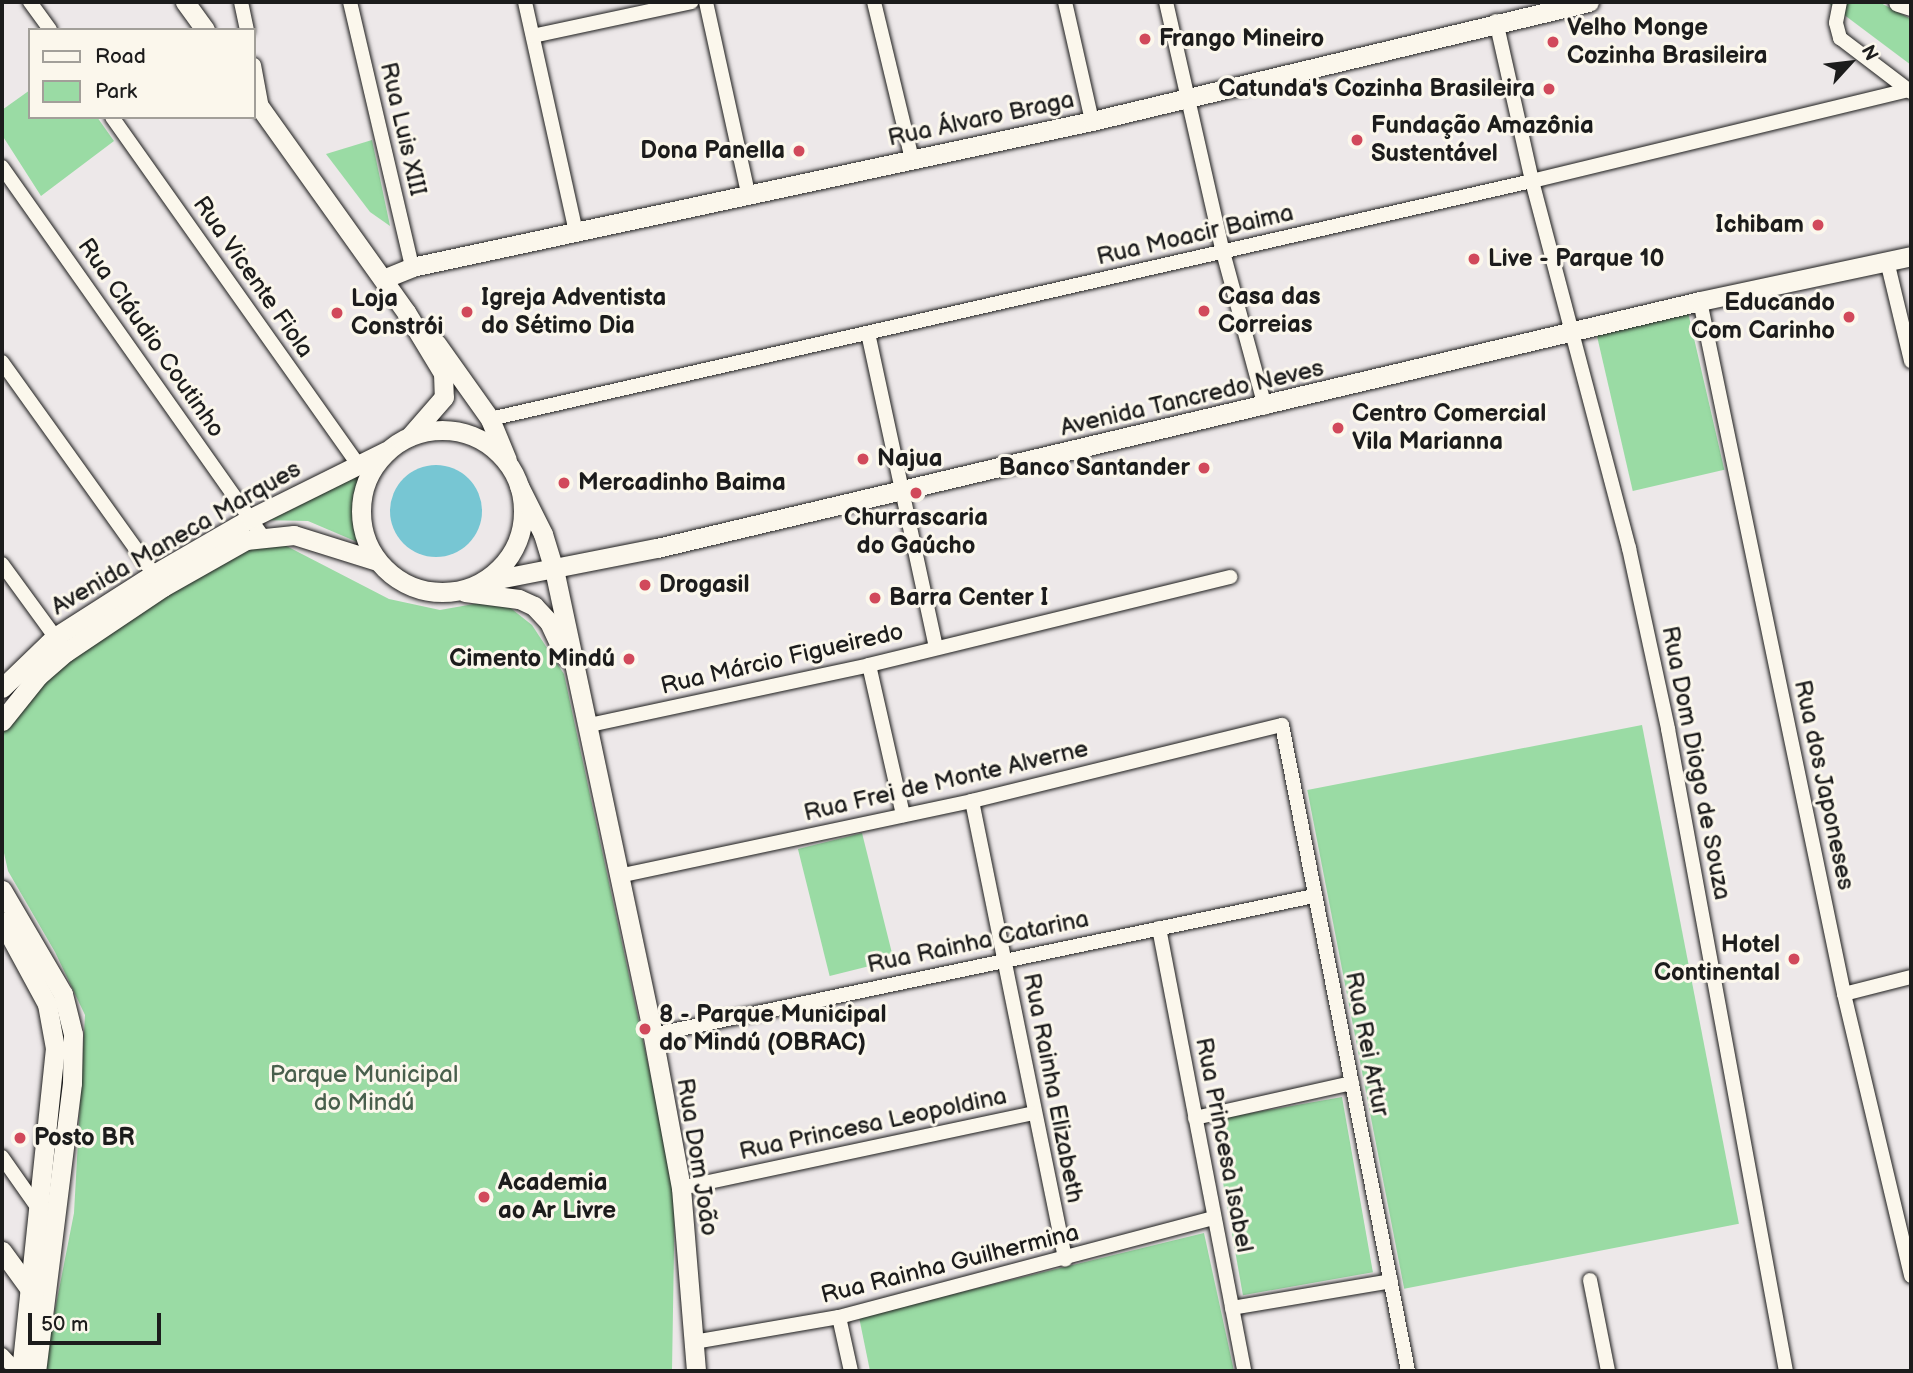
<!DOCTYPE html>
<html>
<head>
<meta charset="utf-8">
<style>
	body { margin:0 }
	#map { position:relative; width:1913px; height:1373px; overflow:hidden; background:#ede8e9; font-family:"Balsamiq Sans",sans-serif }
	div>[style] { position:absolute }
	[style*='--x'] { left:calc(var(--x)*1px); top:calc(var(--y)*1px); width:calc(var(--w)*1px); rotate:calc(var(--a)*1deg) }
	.green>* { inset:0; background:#9adba4; transform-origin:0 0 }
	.water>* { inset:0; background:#77c6d3 }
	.round { border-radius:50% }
	.roads { filter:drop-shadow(0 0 2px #1c1c1c) drop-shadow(0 0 2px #1c1c1c) }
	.street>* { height:14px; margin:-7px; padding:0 7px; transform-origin:7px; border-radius:7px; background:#fbf7ec }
	.secondary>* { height:19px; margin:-9.5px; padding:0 9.5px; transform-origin:9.5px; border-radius:9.5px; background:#fbf7ec }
	.secondary>.ring { margin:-9.5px; padding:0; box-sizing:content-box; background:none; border:19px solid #fbf7ec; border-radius:50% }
	.dots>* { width:19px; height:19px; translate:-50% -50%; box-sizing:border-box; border:4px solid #fbf7ec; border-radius:50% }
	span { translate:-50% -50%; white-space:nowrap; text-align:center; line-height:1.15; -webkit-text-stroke:6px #fbf7ec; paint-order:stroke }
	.poi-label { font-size:24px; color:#1c1c1c; font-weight:700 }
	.left { translate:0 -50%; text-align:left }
	.right { translate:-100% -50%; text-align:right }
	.street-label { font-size:24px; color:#1c1c1c }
	.park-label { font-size:24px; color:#485f4c }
	.frame { position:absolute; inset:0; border:4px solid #1c1c1c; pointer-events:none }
	.legend { position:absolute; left:28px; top:28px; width:228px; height:91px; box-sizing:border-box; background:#fbf7ec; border:2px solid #a29f99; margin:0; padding:9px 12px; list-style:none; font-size:21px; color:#1c1c1c }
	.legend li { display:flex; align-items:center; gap:14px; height:35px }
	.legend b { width:35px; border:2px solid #a29f99 }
	.north { position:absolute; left:1815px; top:28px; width:70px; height:70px; -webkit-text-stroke:5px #fbf7ec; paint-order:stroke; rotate:63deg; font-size:19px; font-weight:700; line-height:28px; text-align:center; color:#1c1c1c }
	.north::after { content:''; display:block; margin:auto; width:24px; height:32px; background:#1c1c1c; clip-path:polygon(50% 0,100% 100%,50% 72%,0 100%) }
	.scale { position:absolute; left:28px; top:1313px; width:133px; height:32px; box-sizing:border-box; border:4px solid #1c1c1c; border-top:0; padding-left:9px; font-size:21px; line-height:24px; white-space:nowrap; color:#1c1c1c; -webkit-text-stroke:5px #fbf7ec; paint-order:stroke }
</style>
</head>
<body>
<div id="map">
	<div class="green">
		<div style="clip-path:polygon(1827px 2px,1879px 2px,1911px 19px,1911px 65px)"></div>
		<div style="clip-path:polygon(30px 90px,30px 117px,97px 117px,114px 141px,41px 196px,2px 135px,2px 110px)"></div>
		<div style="clip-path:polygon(372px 140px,390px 226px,370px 212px,326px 154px)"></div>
		<div style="left:1687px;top:308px;width:166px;height:94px;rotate:77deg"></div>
		<div style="clip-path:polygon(368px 462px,353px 495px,362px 544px,308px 521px,260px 520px)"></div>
		<div style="clip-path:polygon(269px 537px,389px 599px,440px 610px,485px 602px,508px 606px,532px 625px,564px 674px,675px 1189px,672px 1371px,43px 1371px,74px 1213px,85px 1015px,55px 952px,8px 871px,2px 844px,2px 733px,22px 697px,171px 583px)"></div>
		<div style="left:1642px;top:725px;width:508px;height:341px;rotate:79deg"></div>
		<div style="left:862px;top:833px;width:131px;height:66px;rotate:76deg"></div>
		<div style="left:1342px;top:1097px;width:178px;height:132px;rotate:80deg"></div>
		<div style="clip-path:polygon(1204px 1233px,1234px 1371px,870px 1371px,859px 1317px)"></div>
	</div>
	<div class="water">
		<div class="round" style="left:390px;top:465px;width:92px;height:92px"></div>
	</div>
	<div class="roads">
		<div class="street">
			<div style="--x:30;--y:2;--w:34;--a:54"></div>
			<div style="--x:241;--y:2;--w:29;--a:78"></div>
			<div style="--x:350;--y:2;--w:272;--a:76.8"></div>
			<div style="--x:525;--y:2;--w:236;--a:77.5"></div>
			<div style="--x:706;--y:2;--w:196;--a:77.6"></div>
			<div style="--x:874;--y:2;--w:162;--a:76.4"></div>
			<div style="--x:1065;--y:2;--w:122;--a:77.2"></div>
			<div style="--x:1166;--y:2;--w:256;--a:77.2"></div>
			<div style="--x:1223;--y:252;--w:161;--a:74.8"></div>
			<div style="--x:1840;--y:2;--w:21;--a:101"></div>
			<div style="--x:1836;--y:23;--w:16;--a:75"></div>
			<div style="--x:1840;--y:38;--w:89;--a:37.3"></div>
			<div style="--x:1496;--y:21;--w:164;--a:77.3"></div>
			<div style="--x:1532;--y:181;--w:380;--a:75.2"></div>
			<div style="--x:1629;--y:548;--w:185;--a:77.8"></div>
			<div style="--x:1668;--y:729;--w:653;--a:79.59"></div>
			<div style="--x:533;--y:36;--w:162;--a:-12.1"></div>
			<div style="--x:254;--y:65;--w:44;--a:79.5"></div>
			<div style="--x:112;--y:117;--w:424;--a:54.7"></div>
			<div style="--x:2;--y:167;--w:451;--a:54.8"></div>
			<div style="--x:1887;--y:261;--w:103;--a:76.5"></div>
			<div style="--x:1700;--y:301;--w:708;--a:78.26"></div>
			<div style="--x:1844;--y:994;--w:290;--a:76.6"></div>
			<div style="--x:868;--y:333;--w:321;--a:77.8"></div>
			<div style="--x:2;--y:362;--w:268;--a:54.4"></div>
			<div style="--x:490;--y:419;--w:1069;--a:-12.87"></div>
			<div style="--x:1532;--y:181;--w:387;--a:-13.6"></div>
			<div style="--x:2;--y:564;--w:100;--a:53.9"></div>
			<div style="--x:869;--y:665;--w:154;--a:77.2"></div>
			<div style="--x:590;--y:725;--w:285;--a:-12.1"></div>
			<div style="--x:869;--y:665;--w:372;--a:-13.7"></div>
			<div style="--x:972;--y:801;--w:468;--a:78.5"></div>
			<div style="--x:619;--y:876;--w:361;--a:-12"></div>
			<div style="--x:972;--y:801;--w:319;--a:-13.8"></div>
			<div style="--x:1282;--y:725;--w:658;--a:78.96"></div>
			<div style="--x:1159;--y:928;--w:451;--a:79.1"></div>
			<div style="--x:1844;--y:994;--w:69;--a:-14.2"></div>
			<div style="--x:652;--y:1035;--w:676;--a:-11.86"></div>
			<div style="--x:1195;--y:1118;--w:161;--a:-12.6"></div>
			<div style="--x:2;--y:1157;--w:66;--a:54.9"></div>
			<div style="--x:681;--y:1188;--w:361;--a:-12"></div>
			<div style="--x:1590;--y:1280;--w:93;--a:78.8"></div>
			<div style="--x:1232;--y:1308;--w:161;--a:-9.6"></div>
			<div style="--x:839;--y:1317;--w:55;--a:77.5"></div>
			<div style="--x:694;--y:1342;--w:147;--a:-9.8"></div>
			<div style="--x:839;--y:1317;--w:388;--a:-14.8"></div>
			<div style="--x:2;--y:1355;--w:22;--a:47"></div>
		</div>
		<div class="secondary">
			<div style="--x:185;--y:2;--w:34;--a:54"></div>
			<div style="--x:1898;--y:2;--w:14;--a:17"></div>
			<div style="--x:254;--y:99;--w:262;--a:54.5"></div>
			<div style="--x:406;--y:312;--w:71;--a:58.8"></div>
			<div style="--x:443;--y:373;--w:24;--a:88"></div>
			<div style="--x:444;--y:397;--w:52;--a:131.1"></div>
			<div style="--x:383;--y:279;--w:31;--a:-22"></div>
			<div style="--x:412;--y:267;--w:695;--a:-12.12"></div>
			<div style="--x:1092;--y:121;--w:511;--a:-13.47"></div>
			<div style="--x:436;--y:343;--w:93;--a:54.6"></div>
			<div style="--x:490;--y:419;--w:44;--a:67.5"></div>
			<div class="ring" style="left:361px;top:430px;width:143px;height:143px"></div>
			<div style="--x:519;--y:486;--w:54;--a:63.4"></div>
			<div style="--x:543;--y:534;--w:37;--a:73"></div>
			<div style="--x:554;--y:569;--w:467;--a:78"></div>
			<div style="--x:651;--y:1026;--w:165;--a:79.5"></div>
			<div style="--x:681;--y:1188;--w:184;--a:85.3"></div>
			<div style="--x:483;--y:582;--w:177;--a:-11.1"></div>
			<div style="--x:657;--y:548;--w:1072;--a:-13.32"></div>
			<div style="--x:1700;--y:301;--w:216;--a:-12"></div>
			<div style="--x:465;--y:592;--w:54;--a:7.4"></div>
			<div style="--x:519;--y:599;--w:17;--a:25"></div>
			<div style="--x:534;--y:606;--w:22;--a:47"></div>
			<div style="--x:549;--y:622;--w:38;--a:65"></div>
			<div style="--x:2;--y:688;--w:74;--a:-43.9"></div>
			<div style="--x:55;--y:637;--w:117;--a:-32.5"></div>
			<div style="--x:154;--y:574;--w:112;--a:-30"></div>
			<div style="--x:251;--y:518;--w:151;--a:-26.4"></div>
			<div style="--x:2;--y:721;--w:58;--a:-51.3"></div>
			<div style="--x:38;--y:676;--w:37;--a:-41"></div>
			<div style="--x:66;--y:652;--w:117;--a:-33.8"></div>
			<div style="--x:163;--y:587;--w:95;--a:-29.5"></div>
			<div style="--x:246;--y:540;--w:48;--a:-5.9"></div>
			<div style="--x:294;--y:535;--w:87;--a:17.4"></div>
			<div style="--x:2;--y:890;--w:121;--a:59.6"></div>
			<div style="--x:63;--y:994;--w:41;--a:76"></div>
			<div style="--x:73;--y:1034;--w:49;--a:91.2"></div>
			<div style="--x:72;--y:1083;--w:290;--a:97.1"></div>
			<div style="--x:2;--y:921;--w:94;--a:61.5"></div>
			<div style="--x:47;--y:1004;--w:45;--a:79.7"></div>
			<div style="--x:55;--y:1048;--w:325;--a:96"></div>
			<div style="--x:2;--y:1251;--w:54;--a:54"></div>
		</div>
	</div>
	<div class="dots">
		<div style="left:1145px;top:39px;background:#d1495b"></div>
		<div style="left:1553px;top:42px;background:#d1495b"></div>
		<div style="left:1549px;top:89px;background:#d1495b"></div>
		<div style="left:1357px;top:140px;background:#d1495b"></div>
		<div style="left:799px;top:151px;background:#d1495b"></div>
		<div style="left:1818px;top:225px;background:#d1495b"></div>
		<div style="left:1474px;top:259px;background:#d1495b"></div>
		<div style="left:1204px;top:311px;background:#d1495b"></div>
		<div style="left:467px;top:312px;background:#d1495b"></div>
		<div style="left:337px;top:313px;background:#d1495b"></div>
		<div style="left:1849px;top:317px;background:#d1495b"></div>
		<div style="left:1338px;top:428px;background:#d1495b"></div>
		<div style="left:863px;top:459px;background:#d1495b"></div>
		<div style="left:1204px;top:468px;background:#d1495b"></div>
		<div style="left:564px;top:483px;background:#d1495b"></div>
		<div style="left:916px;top:493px;background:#d1495b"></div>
		<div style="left:645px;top:585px;background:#d1495b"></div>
		<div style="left:875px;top:598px;background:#d1495b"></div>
		<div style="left:629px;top:659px;background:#d1495b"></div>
		<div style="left:1794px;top:959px;background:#d1495b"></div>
		<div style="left:645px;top:1029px;background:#d1495b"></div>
		<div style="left:20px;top:1138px;background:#d1495b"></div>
		<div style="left:484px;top:1197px;background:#d1495b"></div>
	</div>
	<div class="poi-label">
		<span class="left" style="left:1567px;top:42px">Velho Monge<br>Cozinha Brasileira</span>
		<span class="left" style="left:1159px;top:39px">Frango Mineiro</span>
		<span class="right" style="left:1535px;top:89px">Catunda's Cozinha Brasileira</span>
		<span class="left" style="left:1371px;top:140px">Fundação Amazônia<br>Sustentável</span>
		<span class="right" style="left:785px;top:151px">Dona Panella</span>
		<span class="right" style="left:1804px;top:225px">Ichibam</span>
		<span class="left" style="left:1488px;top:259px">Live - Parque 10</span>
		<span class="left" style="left:1218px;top:311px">Casa das<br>Correias</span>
		<span class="left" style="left:481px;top:312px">Igreja Adventista<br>do Sétimo Dia</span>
		<span class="left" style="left:351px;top:313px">Loja<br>Constrói</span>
		<span class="right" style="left:1835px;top:317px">Educando<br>Com Carinho</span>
		<span class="left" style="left:1352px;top:428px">Centro Comercial<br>Vila Marianna</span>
		<span class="left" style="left:877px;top:459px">Najua</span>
		<span class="right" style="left:1190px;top:468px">Banco Santander</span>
		<span class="left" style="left:578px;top:483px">Mercadinho Baima</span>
		<span style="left:916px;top:532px">Churrascaria<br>do Gaúcho</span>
		<span class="left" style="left:659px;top:585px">Drogasil</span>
		<span class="left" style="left:889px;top:598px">Barra Center I</span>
		<span class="right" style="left:615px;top:659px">Cimento Mindú</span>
		<span class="right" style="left:1780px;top:959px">Hotel<br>Continental</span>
		<span class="left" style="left:659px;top:1029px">8 - Parque Municipal<br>do Mindú (OBRAC)</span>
		<span class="left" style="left:34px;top:1138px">Posto BR</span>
		<span class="left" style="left:498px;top:1197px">Academia<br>ao Ar Livre</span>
	</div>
	<div class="street-label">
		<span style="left:981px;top:119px;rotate:-12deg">Rua Álvaro Braga</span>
		<span style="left:403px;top:129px;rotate:77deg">Rua Luis XIII</span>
		<span style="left:1195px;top:235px;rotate:-13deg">Rua Moacir Baima</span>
		<span style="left:253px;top:277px;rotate:55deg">Rua Vicente Fiola</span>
		<span style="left:151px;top:338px;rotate:55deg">Rua Cláudio Coutinho</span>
		<span style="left:1192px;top:398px;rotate:-13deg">Avenida Tancredo Neves</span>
		<span style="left:176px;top:538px;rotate:-30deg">Avenida Maneca Marques</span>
		<span style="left:782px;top:659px;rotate:-13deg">Rua Márcio Figueiredo</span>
		<span style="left:1696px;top:763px;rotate:79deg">Rua Dom Diogo de Souza</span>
		<span style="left:946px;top:781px;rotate:-13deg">Rua Frei de Monte Alverne</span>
		<span style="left:1824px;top:785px;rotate:78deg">Rua dos Japoneses</span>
		<span style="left:978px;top:942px;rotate:-12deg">Rua Rainha Catarina</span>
		<span style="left:1367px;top:1044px;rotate:79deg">Rua Rei Artur</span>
		<span style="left:1053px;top:1088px;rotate:79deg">Rua Rainha Elizabeth</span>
		<span style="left:873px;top:1124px;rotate:-12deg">Rua Princesa Leopoldina</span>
		<span style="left:1224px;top:1145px;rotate:79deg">Rua Princesa Isabel</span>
		<span style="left:697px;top:1157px;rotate:81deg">Rua Dom João</span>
		<span style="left:950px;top:1264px;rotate:-14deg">Rua Rainha Guilhermina</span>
	</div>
	<div class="park-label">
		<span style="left:364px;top:1089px">Parque Municipal<br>do Mindú</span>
	</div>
	<div class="frame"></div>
	<ul class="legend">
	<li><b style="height:9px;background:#fbf7ec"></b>Road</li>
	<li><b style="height:19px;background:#9adba4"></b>Park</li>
	</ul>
	<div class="north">N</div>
	<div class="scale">50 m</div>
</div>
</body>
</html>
